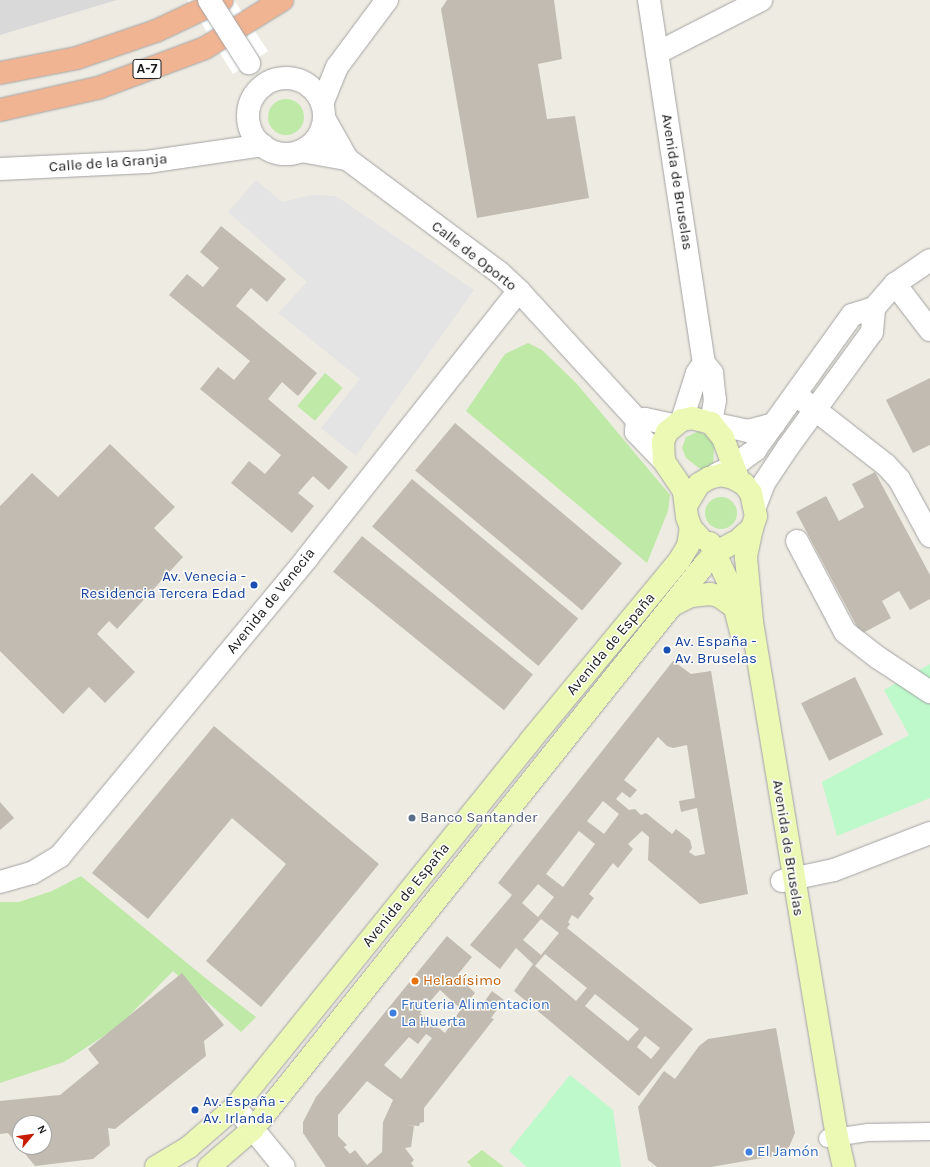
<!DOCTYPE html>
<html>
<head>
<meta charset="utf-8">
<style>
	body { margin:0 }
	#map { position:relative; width:930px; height:1167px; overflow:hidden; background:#eeebe2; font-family:Karla,sans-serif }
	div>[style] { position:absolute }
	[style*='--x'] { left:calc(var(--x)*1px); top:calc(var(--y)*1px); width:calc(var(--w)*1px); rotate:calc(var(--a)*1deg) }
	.residential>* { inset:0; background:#dad9d9 }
	.grass>* { inset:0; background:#bee9a7; transform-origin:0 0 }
	.round { border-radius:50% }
	.park>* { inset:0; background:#bdf9cb }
	.parking>* { inset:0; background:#e4e4e4 }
	.pier>* { inset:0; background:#fff }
	.building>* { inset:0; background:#c2bbb1; transform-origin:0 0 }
	.roads { filter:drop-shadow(0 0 1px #a3a3a3) drop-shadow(0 0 1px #a3a3a3) }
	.pedestrian>* { height:17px; margin:-8.5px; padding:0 8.5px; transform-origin:8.5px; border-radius:8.5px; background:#fff }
	.minor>* { height:22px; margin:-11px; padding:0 11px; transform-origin:11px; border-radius:11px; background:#fff }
	.tertiary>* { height:22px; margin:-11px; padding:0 11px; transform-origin:11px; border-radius:11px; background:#fff }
	.tertiary>.ring { margin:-11px; padding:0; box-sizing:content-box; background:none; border:22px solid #fff; border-radius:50% }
	.secondary>* { height:22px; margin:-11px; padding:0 11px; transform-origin:11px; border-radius:11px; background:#ecf9b4 }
	.trunk>* { height:22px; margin:-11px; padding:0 11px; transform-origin:11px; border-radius:11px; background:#f1b492 }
	.bridges { filter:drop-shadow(0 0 1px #a3a3a3) drop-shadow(0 0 1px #a3a3a3) }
	.tertiary-bridge>* { height:22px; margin:-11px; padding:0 11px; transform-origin:11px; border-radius:11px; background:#fff }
	.dots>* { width:11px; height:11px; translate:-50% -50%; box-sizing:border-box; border:2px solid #fff; border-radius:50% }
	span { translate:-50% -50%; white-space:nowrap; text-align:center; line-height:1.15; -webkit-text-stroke:3px #fff; paint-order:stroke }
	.shield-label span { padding:1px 3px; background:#fff; border:1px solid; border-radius:3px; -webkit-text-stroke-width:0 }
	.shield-label { font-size:14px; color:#1c1c1c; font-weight:700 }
	.street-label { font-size:15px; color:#1c1c1c }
	.transit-label { font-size:15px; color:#164399 }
	.right { translate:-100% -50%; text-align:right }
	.left { translate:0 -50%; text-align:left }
	.service-label { font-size:15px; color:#4e5e75 }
	.food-label { font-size:15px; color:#c56008 }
	.shop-label { font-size:15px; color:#366cbe }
	.north { position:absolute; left:12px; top:1115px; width:40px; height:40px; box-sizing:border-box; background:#fff; border:1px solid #a4a4a4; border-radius:50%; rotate:61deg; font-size:11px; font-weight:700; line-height:16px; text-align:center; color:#1c1c1c }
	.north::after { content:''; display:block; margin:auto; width:14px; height:18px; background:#c81c00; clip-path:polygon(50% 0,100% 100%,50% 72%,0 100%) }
</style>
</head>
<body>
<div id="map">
	<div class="residential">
		<div style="clip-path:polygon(0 0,117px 0,0 35px)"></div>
	</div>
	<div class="grass">
		<div class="round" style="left:268px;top:99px;width:36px;height:36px"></div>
		<div style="clip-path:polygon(528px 343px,542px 350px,577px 384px,670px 495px,668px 511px,647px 563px,466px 411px,505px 354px)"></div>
		<div style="left:325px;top:373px;width:23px;height:43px;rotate:40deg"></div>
		<div style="clip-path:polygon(699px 431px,713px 440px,714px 448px,713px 466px,703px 471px,686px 458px,682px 448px,686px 437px)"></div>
		<div class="round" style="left:705px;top:497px;width:32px;height:32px"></div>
		<div style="clip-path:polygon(81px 876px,209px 981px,256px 1017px,241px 1032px,173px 971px,119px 1026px,64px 1062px,0 1083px,0 902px,19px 902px,52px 891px)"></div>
		<div style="clip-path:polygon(482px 1150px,504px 1167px,472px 1167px,467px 1162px)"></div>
	</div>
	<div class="park">
		<div style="clip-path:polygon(930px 664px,930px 798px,837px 836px,822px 782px,909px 735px,884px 690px)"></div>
		<div style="clip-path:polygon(570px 1075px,613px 1110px,621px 1167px,527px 1167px,509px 1151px)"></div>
	</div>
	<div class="parking">
		<div style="clip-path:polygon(256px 180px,282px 202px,311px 195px,336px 196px,474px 290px,356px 456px,321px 428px,360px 379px,278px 313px,307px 282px,228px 212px)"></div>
	</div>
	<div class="pier">
		<div style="clip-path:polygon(187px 0,234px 0,268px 51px,233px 74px)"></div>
	</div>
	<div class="building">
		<div style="clip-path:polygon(447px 0,554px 0,562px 59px,538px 64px,547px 119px,575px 116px,589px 198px,477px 218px,441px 9px)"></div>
		<div style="clip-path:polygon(221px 226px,286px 279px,267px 302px,251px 288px,236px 306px,317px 373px,298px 396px,282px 382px,268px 399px,348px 467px,329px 490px,313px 476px,298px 493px,314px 506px,292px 533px,231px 483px,249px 461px,265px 474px,281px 455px,200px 389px,218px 367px,234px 380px,250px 361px,169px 295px,187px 274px,203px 287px,219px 268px,200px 252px)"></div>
		<div style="clip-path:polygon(930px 378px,930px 445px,913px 453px,886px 400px)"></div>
		<div style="left:455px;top:423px;width:218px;height:62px;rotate:40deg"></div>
		<div style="clip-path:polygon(110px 444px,175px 507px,154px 528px,183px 557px,117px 629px,109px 621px,97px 634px,135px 672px,105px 703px,89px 687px,63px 714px,0 651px,0 506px,32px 473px,58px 497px)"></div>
		<div style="clip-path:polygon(875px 472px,930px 575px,930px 599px,910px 610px,899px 591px,882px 601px,891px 618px,861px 634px,796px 512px,826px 496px,839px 521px,864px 507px,852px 484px)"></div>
		<div style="left:412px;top:479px;width:217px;height:62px;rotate:40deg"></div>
		<div style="left:362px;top:536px;width:220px;height:46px;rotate:39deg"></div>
		<div style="clip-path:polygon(evenodd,673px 661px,691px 674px,711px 671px,748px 894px,700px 904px,648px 860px,649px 837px,642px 831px,628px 844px,633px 849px,618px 868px,613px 863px,589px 894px,594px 898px,578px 919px,572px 915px,568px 922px,570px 924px,567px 928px,693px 1029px,639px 1096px,514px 991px,533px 964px,516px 948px,500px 969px,470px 945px,512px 895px,498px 883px,673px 661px,658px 737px,667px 746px,673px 748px,687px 745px,695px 798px,679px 801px,681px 812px,697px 808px,705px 854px,695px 856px,689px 852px,692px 848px,690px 840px,676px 829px,672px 834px,646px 813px,641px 815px,635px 809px,629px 810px,616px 799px,622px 792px,630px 798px,637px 790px,624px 780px,658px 737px,673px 661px,603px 801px,619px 814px,604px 834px,587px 821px,603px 801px,673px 661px,579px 831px,595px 844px,563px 887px,546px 874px,579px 831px,673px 661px,538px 884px,554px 897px,538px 917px,522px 903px,538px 884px,673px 661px,541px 919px,559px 933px,541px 955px,523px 940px,541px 919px,673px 661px,545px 954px,587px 988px,576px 1001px,535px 966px,545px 954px,673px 661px,595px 994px,639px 1029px,628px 1041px,585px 1006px,595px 994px,673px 661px,645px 1036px,660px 1048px,651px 1059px,637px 1047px,645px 1036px)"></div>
		<div style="left:855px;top:677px;width:64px;height:60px;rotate:64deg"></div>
		<div style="clip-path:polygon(214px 726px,379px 864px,261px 1007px,206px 961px,286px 864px,232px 818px,148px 919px,92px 873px)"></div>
		<div style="clip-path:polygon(0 802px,14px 818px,0 830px)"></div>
		<div style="clip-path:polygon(evenodd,447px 936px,472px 957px,459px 973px,470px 980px,466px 984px,475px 993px,469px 1000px,479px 1009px,492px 991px,504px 1000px,491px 1018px,494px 1019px,424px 1108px,424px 1122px,420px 1123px,419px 1126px,406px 1125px,414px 1126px,411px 1147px,405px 1148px,414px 1160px,411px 1163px,414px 1167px,326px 1167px,303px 1133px,303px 1122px,316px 1097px,447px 936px,440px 990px,461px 1009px,445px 1033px,420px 1013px,440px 990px,447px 936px,426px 1034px,432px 1038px,401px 1079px,384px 1065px,409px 1037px,418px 1044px,426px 1034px,447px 936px,367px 1081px,393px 1100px,383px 1122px,382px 1152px,367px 1165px,355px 1150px,350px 1154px,344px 1147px,347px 1145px,338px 1136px,338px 1115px,367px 1081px)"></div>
		<div style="clip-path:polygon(evenodd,182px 973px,224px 1025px,204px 1041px,206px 1056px,115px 1129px,108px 1128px,110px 1145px,93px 1159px,35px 1166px,8px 1133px,0 1134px,0 1101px,60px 1095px,99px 1063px,88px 1049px,182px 973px,20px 1123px,44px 1123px,44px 1147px,20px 1147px,20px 1123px)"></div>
		<div style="clip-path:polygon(776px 1028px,795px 1133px,786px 1154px,711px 1167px,657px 1167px,648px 1160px,638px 1107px,664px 1071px,675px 1079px,699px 1046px,708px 1039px)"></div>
	</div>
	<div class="roads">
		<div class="pedestrian">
			<div style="--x:827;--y:1138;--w:40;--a:-8.5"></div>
			<div style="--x:867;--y:1132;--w:63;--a:-0.9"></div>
		</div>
		<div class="minor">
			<div style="--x:657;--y:53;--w:117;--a:-27"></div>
			<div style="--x:895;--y:284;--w:58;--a:52.7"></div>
			<div style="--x:804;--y:401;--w:104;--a:38"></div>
			<div style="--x:886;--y:465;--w:19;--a:47"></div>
			<div style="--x:899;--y:479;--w:65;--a:61.5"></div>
			<div style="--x:711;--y:423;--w:38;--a:12"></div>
			<div style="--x:748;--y:431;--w:27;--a:-15"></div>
			<div style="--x:717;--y:474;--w:17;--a:-25"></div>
			<div style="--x:732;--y:467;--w:29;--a:-36"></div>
			<div style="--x:755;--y:450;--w:166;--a:-54.3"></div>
			<div style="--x:852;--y:315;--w:23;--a:-18"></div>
			<div style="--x:874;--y:308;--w:32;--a:-49"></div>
			<div style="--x:895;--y:284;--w:42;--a:-34.4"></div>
			<div style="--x:756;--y:504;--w:22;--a:-69"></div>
			<div style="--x:764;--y:483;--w:43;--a:-56.3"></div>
			<div style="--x:788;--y:447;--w:142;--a:-53.9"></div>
			<div style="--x:872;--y:332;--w:24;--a:-85"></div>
			<div style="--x:797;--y:541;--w:103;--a:62.2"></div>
			<div style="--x:845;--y:632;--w:41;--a:38"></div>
			<div style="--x:877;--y:657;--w:64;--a:33.4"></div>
			<div style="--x:782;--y:881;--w:53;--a:-11.9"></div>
			<div style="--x:834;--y:870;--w:103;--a:-21.1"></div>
			<div style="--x:0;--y:882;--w:33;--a:-16"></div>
			<div style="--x:32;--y:873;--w:33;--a:-31"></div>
			<div style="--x:60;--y:856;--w:387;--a:-50.3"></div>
			<div style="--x:307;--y:558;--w:341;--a:-51.6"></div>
		</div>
		<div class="tertiary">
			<div style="--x:649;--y:0;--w:367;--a:81.4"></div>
			<div style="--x:704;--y:363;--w:13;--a:51"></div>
			<div style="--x:712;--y:373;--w:27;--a:84"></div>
			<div style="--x:715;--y:400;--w:23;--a:100"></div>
			<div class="ring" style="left:248px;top:78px;width:54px;height:54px"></div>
			<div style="--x:322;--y:104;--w:40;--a:-68"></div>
			<div style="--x:337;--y:67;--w:84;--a:-53.3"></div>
			<div style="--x:324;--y:118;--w:47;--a:60.7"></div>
			<div style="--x:347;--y:159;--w:191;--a:36.7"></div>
			<div style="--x:500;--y:273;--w:26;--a:43"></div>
			<div style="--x:519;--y:291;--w:175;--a:47.5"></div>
			<div style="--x:637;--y:420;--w:12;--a:95"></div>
			<div style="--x:636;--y:432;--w:40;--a:46"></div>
			<div style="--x:301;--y:151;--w:47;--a:9.9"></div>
			<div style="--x:0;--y:169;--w:147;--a:-2.7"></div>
			<div style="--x:147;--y:162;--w:117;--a:-8.3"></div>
			<div style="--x:637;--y:420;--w:8;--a:-7"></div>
			<div style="--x:645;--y:419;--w:30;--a:12"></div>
			<div style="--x:682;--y:420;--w:49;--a:-72.3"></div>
			<div style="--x:697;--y:373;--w:12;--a:-55"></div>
			<div style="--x:235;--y:1107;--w:77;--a:50.8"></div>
		</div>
		<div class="secondary">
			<div style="--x:687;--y:504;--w:23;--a:-59"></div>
			<div style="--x:699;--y:484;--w:12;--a:-31"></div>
			<div style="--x:709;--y:478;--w:12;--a:-14"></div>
			<div style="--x:721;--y:475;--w:12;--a:14"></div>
			<div style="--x:733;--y:478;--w:13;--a:29"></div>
			<div style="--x:744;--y:484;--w:11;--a:52"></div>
			<div style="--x:751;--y:493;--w:24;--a:78"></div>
			<div style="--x:756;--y:516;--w:13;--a:108"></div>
			<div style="--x:752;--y:528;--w:15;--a:138"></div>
			<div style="--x:752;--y:528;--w:30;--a:102"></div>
			<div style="--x:746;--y:557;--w:65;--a:84.7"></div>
			<div style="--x:752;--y:622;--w:522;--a:80.63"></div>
			<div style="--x:837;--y:1137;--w:31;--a:77"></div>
			<div style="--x:700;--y:538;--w:13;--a:-132"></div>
			<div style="--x:691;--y:528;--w:12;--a:-110"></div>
			<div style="--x:687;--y:517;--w:26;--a:-97"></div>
			<div style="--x:684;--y:491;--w:36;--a:-124"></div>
			<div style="--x:664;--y:461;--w:19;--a:-93"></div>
			<div style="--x:663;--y:442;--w:11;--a:-68"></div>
			<div style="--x:667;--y:432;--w:19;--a:-39"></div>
			<div style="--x:682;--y:420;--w:10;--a:-11"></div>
			<div style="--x:692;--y:418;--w:20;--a:15"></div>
			<div style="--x:711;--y:423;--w:19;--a:51"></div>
			<div style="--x:723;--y:438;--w:46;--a:69.6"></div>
			<div style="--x:710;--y:543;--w:42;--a:64.7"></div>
			<div style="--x:728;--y:581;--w:53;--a:75.7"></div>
			<div style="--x:673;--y:605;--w:20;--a:-27"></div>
			<div style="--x:691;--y:596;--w:19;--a:-6"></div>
			<div style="--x:710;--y:594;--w:9;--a:13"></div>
			<div style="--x:719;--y:596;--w:22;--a:36"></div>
			<div style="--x:156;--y:1167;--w:39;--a:-31"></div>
			<div style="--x:189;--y:1147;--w:61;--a:-41"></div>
			<div style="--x:235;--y:1107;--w:470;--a:-51.1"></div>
			<div style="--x:530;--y:741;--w:234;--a:-50.4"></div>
			<div style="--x:679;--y:561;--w:17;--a:-59"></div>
			<div style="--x:688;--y:546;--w:18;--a:-81"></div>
			<div style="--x:209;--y:1167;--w:58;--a:-40.8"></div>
			<div style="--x:253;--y:1129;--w:722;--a:-51.35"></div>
			<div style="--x:704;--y:565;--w:16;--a:-47"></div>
			<div style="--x:715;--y:553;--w:21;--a:-29"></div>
		</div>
		<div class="trunk">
			<div style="--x:0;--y:73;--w:78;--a:-11"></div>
			<div style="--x:77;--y:58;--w:83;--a:-18.9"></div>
			<div style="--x:156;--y:31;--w:73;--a:-25.2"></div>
			<div style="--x:0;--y:110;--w:100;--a:-12.7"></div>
			<div style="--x:98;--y:88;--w:114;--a:-20.5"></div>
			<div style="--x:205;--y:48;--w:91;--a:-31.9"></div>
		</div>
	</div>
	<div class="bridges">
		<div class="tertiary-bridge">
			<div style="--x:209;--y:0;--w:75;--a:57.6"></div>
		</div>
	</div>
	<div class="dots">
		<div style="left:254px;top:585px;background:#1a4fb4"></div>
		<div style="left:667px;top:650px;background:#1a4fb4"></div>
		<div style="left:412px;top:818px;background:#5c6f8a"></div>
		<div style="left:415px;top:981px;background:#e8710a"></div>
		<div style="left:393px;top:1013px;background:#3f7fe0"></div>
		<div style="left:195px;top:1110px;background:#1a4fb4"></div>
		<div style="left:749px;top:1152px;background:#3f7fe0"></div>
	</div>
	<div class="shield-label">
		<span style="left:147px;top:69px">A-7</span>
	</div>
	<div class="street-label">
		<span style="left:108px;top:163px;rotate:-4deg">Calle de la Granja</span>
		<span style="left:677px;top:182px;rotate:81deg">Avenida de Bruselas</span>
		<span style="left:474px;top:256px;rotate:38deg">Calle de Oporto</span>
		<span style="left:271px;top:601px;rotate:-51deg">Avenida de Venecia</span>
		<span style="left:611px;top:644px;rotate:-50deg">Avenida de España</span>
		<span style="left:788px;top:848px;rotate:81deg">Avenida de Bruselas</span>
		<span style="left:406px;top:895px;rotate:-51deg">Avenida de España</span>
	</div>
	<div class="transit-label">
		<span class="right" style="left:246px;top:585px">Av. Venecia -<br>Residencia Tercera Edad</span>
		<span class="left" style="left:675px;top:650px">Av. España -<br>Av. Bruselas</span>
		<span class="left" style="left:203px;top:1110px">Av. España -<br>Av. Irlanda</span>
	</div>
	<div class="service-label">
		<span class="left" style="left:420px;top:818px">Banco Santander</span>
	</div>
	<div class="food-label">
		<span class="left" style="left:423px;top:981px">Heladísimo</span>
	</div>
	<div class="shop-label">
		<span class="left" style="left:401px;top:1013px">Fruteria Alimentacion<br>La Huerta</span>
		<span class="left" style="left:757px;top:1152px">El Jamón</span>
	</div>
	<div class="north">N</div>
</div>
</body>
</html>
